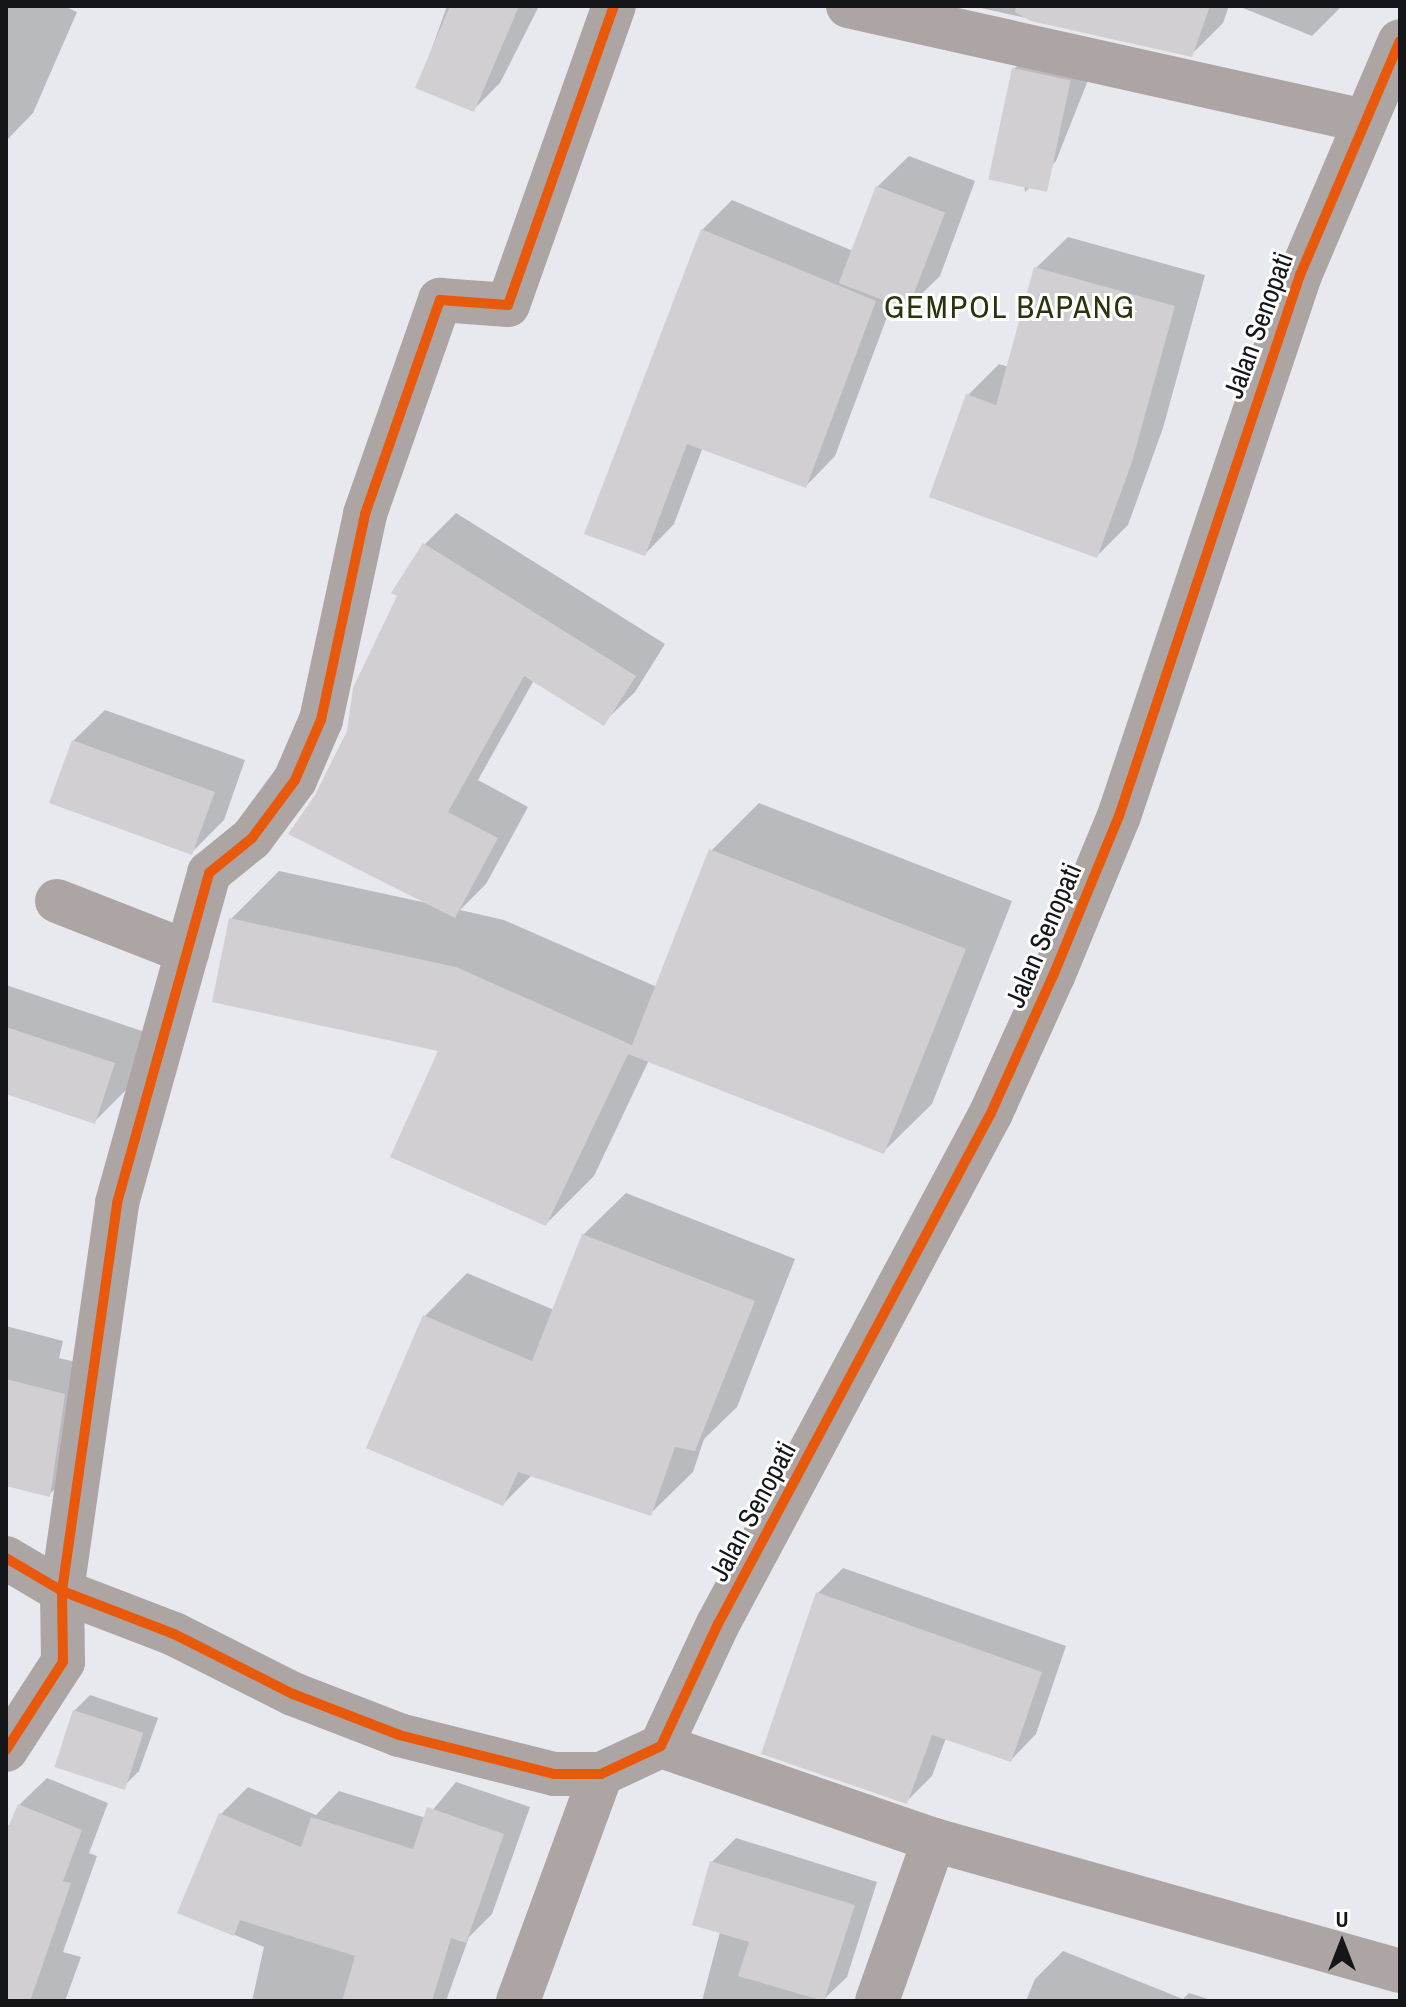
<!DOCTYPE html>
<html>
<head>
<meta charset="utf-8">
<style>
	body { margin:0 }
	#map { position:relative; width:1406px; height:2007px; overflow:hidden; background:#e7e9ee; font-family:"Archivo Narrow",sans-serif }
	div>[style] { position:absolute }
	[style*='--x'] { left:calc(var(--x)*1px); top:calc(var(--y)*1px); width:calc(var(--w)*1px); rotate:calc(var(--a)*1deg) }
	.shadow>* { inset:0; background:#0003 }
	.building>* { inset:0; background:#d1cfd1; transform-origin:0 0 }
	.minor>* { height:44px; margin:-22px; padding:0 22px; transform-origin:22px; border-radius:22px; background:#ada5a3 }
	.cycleway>* { height:10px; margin:-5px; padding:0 5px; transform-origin:5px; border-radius:5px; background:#e8590c }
	span { translate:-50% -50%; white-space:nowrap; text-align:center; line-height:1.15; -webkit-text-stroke:6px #fff; paint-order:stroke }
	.street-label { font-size:28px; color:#151619 }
	.quarter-label { font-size:32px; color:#29330c; letter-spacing:2px }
	.frame { position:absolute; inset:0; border:8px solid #151619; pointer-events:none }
	.north { position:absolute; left:1302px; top:1903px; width:80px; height:80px; -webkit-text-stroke:6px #fff; paint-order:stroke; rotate:0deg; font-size:22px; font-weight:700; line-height:32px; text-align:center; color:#151619 }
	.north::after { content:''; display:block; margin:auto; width:28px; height:36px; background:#151619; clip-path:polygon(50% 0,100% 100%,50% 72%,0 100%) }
</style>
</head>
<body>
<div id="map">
	<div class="shadow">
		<div style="clip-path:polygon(6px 6px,64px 6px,77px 12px,33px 113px,6px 141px)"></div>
		<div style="clip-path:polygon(447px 6px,539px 6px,500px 83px,473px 110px,418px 87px)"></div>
		<div style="clip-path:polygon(972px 6px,1229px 6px,1223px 23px,1191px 55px)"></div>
		<div style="clip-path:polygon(1238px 6px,1342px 6px,1312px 36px)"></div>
		<div style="clip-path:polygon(1046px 38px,1100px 50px,1056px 161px,1025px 192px,1014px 69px)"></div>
		<div style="clip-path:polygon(909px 156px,975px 181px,940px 276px,908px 307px,893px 301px,835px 456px,806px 486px,703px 447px,674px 524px,645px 554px,702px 230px,732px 200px,853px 251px,877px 187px)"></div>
		<div style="clip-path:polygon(1068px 237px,1205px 275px,1163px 428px,1128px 525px,1097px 556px,968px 395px,999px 364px,1009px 367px,1036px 268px)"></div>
		<div style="clip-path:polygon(456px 513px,665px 644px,635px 692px,603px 723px,534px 680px,478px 780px,528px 807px,486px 884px,460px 910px,504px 920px,657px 987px,711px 851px,759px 803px,1012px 901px,932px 1104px,884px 1151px,649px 1060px,594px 1176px,546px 1224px,441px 1049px,231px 919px,279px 871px,427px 903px,317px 796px,349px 732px,425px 544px)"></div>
		<div style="clip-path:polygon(105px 710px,245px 760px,224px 820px,192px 852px,73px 741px)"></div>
		<div style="clip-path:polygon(6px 985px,145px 1032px,126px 1090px,94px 1122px,6px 1092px)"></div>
		<div style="clip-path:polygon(626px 1193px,795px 1259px,737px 1407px,704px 1439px,693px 1472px,650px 1514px,533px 1474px,503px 1504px,425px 1316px,467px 1273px,554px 1310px,583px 1235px)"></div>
		<div style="clip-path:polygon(6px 1326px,63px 1341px,59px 1358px,92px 1366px,77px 1467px,49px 1495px,10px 1485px,6px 1489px)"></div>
		<div style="clip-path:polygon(843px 1568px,1066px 1646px,1036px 1734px,1011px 1760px,946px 1738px,932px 1776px,906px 1802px,818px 1593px)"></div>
		<div style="clip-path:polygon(90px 1695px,158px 1718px,139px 1771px,123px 1787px,74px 1711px)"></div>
		<div style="clip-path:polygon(47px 1778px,108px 1803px,89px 1853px,97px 1856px,63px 1952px,81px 1957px,65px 2001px,6px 2001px,6px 1825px,11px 1826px,19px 1805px)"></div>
		<div style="clip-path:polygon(456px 1782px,530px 1807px,492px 1914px,469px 1937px,446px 2001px,252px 2001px,264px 1947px,180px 1912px,221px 1814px,248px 1787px,316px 1815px,339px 1791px,426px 1818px)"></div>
		<div style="clip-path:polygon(736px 1838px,877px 1882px,847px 1977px,823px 2000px,702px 2001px,720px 1932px,712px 1862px)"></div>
		<div style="clip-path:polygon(1063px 1951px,1183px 1999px,1189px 1993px,1214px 2001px,1026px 2001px,1035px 1979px)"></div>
	</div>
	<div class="building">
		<div style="clip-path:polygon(450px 6px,519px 6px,474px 112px,415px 88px)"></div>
		<div style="clip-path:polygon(1016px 6px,1210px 6px,1192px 57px,1031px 21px,1015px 12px)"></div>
		<div style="left:1012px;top:68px;width:60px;height:114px;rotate:12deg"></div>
		<div style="left:876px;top:186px;width:74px;height:104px;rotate:21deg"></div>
		<div style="clip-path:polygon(701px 229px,876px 301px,806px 488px,687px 444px,645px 556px,584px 534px)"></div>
		<div style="clip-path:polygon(1034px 267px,1175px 306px,1132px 462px,1097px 558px,929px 497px,966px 394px,996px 405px)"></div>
		<div style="clip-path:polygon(423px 543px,636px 676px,604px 726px,524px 676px,448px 812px,498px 838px,455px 918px,288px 834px,315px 795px,347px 731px,353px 688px,397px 596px,391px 593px)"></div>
		<div style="left:72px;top:740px;width:152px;height:67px;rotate:20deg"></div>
		<div style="clip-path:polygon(709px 849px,966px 949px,884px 1154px,628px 1054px,546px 1226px,390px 1157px,438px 1051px,212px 1002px,229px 918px,456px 967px,632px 1045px)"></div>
		<div style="clip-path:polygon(6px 1027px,115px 1063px,95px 1124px,6px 1094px)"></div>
		<div style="clip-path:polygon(582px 1234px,755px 1301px,695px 1451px,675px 1447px,651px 1516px,518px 1472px,503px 1506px,366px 1448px,423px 1315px,532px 1361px)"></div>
		<div style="clip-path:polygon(6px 1379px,65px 1394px,50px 1497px,6px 1486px)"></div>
		<div style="clip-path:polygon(816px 1592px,1042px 1672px,1011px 1762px,932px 1735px,907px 1804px,761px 1754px)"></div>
		<div style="left:73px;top:1710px;width:74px;height:60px;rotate:18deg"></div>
		<div style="clip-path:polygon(18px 1804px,82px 1830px,63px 1881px,71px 1883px,30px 2001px,6px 2001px,6px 1832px)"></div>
		<div style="clip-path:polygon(427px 1807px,504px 1834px,466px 1943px,451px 1938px,432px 2001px,342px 2001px,355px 1956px,240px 1920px,234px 1936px,177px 1913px,219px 1813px,301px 1847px,311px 1817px,413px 1849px)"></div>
		<div style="clip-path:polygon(710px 1861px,855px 1905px,824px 2001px,738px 1976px,749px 1942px,692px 1925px)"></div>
	</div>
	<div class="minor">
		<div style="--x:848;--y:6;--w:529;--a:12.56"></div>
		<div style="--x:57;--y:901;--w:140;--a:21.4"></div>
		<div style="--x:6;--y:1558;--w:65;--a:30.5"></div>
		<div style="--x:62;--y:1591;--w:120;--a:21"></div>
		<div style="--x:174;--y:1634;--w:133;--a:26.8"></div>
		<div style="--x:293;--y:1694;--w:114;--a:21.1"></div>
		<div style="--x:399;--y:1735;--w:160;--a:14.1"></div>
		<div style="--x:554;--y:1774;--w:47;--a:0"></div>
		<div style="--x:601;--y:1774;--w:66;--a:-25"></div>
		<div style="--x:661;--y:1746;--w:135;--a:-65"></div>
		<div style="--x:718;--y:1624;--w:579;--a:-61.89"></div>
		<div style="--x:991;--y:1113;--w:150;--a:-65.7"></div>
		<div style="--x:1053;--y:976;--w:173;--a:-67.6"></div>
		<div style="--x:1119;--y:816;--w:570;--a:-71.5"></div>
		<div style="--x:1300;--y:275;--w:254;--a:-66.9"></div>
		<div style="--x:661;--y:1746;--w:289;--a:19"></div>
		<div style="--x:934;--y:1840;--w:484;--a:15.7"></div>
		<div style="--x:6;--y:1750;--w:105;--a:-57.1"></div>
		<div style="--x:63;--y:1662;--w:71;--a:-90.8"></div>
		<div style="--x:62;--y:1591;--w:392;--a:-81.9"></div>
		<div style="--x:117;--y:1203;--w:343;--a:-74.4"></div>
		<div style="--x:209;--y:873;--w:55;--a:-39.1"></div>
		<div style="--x:252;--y:838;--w:72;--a:-53.4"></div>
		<div style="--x:295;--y:780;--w:65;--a:-66.6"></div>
		<div style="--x:321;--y:720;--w:211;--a:-77.9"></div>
		<div style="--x:365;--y:514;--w:227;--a:-70.7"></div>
		<div style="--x:440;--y:300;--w:68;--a:4.2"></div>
		<div style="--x:508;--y:305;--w:317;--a:-70.5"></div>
		<div style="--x:518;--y:2001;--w:242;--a:-69.9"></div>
		<div style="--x:877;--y:2001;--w:171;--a:-70.5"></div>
	</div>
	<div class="cycleway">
		<div style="--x:6;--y:1558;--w:65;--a:30.5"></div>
		<div style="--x:62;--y:1591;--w:120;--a:21"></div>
		<div style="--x:174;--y:1634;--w:133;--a:26.8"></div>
		<div style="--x:293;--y:1694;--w:114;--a:21.1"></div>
		<div style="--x:399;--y:1735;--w:160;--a:14.1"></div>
		<div style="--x:554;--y:1774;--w:47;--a:0"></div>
		<div style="--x:601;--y:1774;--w:66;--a:-25"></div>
		<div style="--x:661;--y:1746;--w:135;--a:-65"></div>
		<div style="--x:718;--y:1624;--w:579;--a:-61.89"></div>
		<div style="--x:991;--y:1113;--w:150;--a:-65.7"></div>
		<div style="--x:1053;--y:976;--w:173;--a:-67.6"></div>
		<div style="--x:1119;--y:816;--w:570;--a:-71.5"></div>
		<div style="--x:1300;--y:275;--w:254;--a:-66.9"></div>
		<div style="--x:6;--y:1750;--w:105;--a:-57.1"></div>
		<div style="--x:63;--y:1662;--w:71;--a:-90.8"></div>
		<div style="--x:62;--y:1591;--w:392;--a:-81.9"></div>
		<div style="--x:117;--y:1203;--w:343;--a:-74.4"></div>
		<div style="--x:209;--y:873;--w:55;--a:-39.1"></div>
		<div style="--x:252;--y:838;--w:72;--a:-53.4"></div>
		<div style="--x:295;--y:780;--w:65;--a:-66.6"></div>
		<div style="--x:321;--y:720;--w:211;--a:-77.9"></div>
		<div style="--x:365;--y:514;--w:227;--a:-70.7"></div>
		<div style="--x:440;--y:300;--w:68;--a:4.2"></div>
		<div style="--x:508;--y:305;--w:317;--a:-70.5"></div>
	</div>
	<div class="street-label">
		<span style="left:1258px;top:325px;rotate:-70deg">Jalan Senopati</span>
		<span style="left:1043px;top:935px;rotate:-67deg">Jalan Senopati</span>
		<span style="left:752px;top:1511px;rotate:-62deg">Jalan Senopati</span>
	</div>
	<div class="quarter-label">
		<span style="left:1010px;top:307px">GEMPOL BAPANG</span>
	</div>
	<div class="frame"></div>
	<div class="north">U</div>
</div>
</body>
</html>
